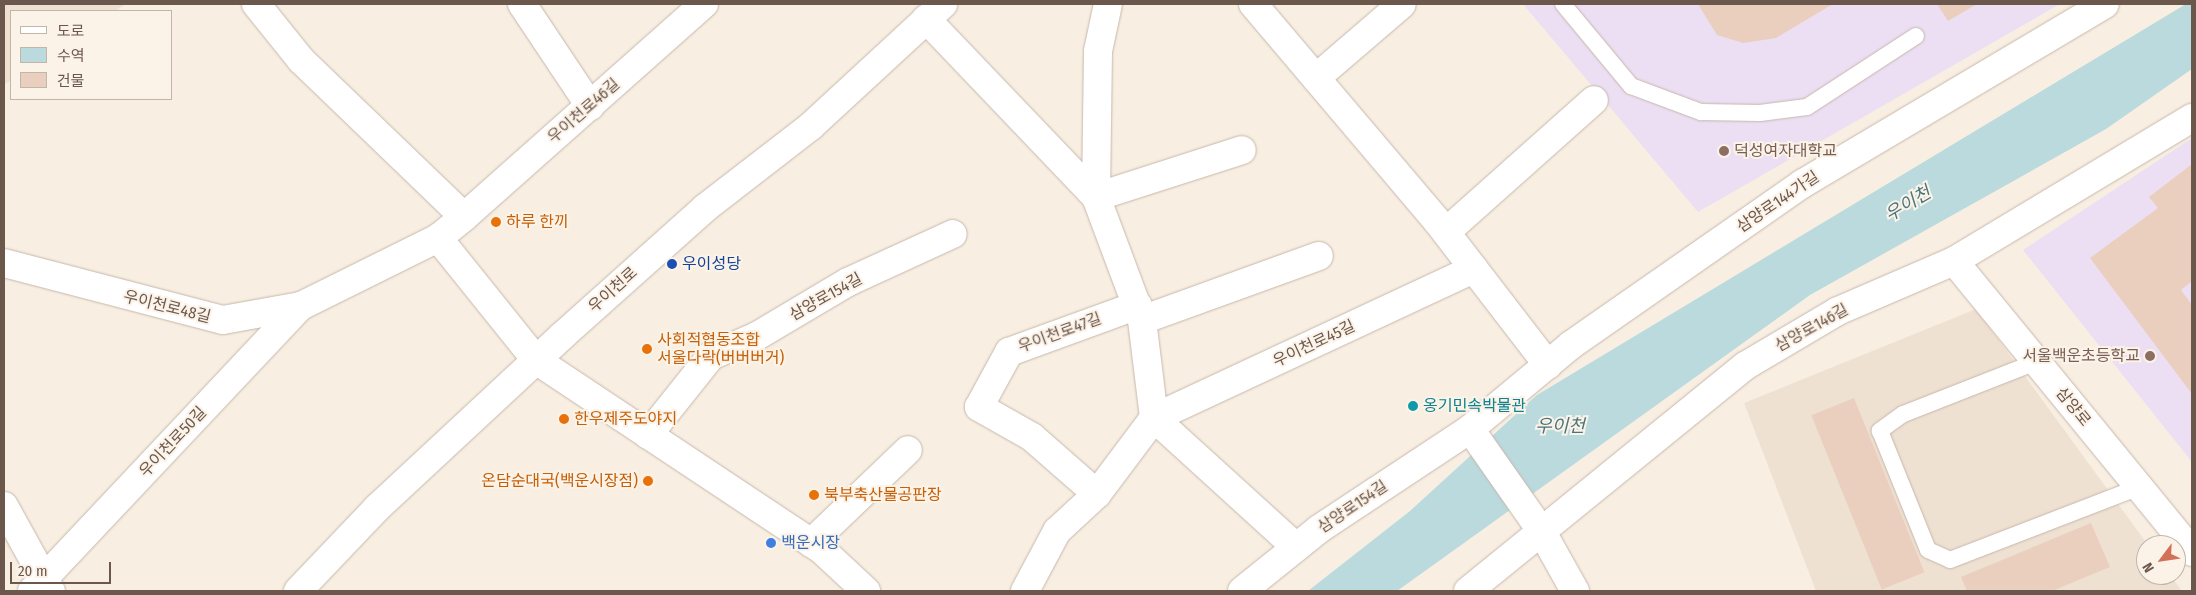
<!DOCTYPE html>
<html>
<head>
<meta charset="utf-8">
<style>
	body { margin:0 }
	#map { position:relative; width:2196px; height:595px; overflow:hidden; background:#f8efe2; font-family:"Fira Sans Condensed","Noto Sans KR",sans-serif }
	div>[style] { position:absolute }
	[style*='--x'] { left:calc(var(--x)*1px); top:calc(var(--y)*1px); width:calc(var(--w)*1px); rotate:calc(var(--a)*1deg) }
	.residential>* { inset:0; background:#efe1d2 }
	.education>* { inset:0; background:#ecdff4 }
	.water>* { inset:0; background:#badade }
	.building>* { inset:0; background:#eacebe; transform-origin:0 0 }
	.roads { filter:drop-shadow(0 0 1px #c7b7ab) drop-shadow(0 0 1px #c7b7ab) }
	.lane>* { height:16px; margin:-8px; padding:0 8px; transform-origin:8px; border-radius:8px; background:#fff }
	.street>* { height:28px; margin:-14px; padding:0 14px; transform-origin:14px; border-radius:14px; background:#fff }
	.secondary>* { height:28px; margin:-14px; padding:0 14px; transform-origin:14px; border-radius:14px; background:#fff }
	.dots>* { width:14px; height:14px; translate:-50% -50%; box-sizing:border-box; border:2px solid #fcf3e8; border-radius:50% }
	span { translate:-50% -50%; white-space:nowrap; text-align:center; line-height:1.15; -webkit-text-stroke:4px #fcf3e8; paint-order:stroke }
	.street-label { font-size:16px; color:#6c574c }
	.education-label { font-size:16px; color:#785e54 }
	.left { translate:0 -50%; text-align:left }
	.right { translate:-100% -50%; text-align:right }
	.food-label { font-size:16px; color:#c56008 }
	.transit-label { font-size:16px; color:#164399 }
	.culture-label { font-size:16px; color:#0d838f }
	.shop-label { font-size:16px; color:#366cbe }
	.water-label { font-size:18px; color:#4a757d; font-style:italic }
	.frame { position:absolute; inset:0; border:5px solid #6c574c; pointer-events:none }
	.legend { position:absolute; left:10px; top:10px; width:162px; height:90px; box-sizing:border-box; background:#fcf3e8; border:1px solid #c2b5aa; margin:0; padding:6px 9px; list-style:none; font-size:15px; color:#6c574c }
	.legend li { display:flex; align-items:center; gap:10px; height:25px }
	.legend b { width:25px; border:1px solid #c2b5aa }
	.north { position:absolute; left:2136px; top:535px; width:50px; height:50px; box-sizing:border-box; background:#fcf3e8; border:1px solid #c2b5aa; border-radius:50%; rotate:239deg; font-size:14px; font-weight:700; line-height:20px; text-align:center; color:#6c574c }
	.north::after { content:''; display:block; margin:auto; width:18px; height:22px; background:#d27158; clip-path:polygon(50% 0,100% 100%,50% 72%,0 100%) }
	.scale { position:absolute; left:10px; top:562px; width:101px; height:22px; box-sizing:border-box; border:2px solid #6c574c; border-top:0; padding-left:6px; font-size:15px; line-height:18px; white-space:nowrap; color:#6c574c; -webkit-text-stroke:4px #fcf3e8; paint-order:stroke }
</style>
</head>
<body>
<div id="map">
	<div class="residential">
		<div style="clip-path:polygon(4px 4px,126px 4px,115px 11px,11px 11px,11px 80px,4px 85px)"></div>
		<div style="clip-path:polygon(1976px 309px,2148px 545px,2146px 575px,2170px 575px,2182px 591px,1816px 591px,1744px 403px)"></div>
	</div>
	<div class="education">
		<div style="clip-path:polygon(1523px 4px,2060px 4px,1698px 212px)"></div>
		<div style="clip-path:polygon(2192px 138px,2192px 462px,2023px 250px)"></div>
	</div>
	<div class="water">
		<div style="clip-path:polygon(2186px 4px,2192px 4px,2192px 69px,2106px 129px,1810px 295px,1397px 591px,1308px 591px,1410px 511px,1537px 395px)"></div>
	</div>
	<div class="building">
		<div style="clip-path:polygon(1698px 4px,1833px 4px,1776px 38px,1743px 43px,1717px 35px)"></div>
		<div style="clip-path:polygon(1937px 4px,1977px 4px,1948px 21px)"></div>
		<div style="clip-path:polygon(2192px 164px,2192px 281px,2181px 290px,2192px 305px,2192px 394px,2090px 258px,2158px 208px,2149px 197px)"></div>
		<div style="left:1854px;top:398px;width:188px;height:46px;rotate:68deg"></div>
		<div style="clip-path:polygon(2091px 523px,2110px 567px,2052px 591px,1967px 591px,1961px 577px)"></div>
	</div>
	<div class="roads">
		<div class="lane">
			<div style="--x:1563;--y:4;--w:107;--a:50.3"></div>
			<div style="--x:1631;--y:86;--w:75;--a:20.4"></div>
			<div style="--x:1701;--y:112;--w:59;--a:1"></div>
			<div style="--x:1760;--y:113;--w:47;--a:-7.3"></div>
			<div style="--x:1807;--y:107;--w:130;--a:-33.1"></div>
			<div style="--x:2036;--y:362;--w:143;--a:158.6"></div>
			<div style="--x:1903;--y:414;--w:29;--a:144"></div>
			<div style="--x:1880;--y:431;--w:128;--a:68"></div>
			<div style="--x:1928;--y:550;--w:24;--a:24"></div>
			<div style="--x:1950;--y:560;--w:203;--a:-21.1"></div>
		</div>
		<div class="street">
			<div style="--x:256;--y:4;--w:72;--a:51.2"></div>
			<div style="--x:301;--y:60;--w:226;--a:43.9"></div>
			<div style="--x:464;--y:217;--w:33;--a:141"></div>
			<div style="--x:522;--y:4;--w:123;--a:56.3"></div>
			<div style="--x:1108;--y:4;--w:48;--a:102"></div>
			<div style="--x:1098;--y:51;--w:146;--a:90.8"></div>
			<div style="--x:1096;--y:197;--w:153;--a:-17.8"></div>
			<div style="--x:1253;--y:4;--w:285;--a:49.7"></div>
			<div style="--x:1437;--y:221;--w:182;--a:52.4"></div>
			<div style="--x:926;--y:19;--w:246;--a:46.3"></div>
			<div style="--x:1096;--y:197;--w:131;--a:69.5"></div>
			<div style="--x:1142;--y:320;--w:99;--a:83"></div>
			<div style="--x:1154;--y:418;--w:95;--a:126.9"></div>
			<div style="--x:1097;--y:494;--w:54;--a:137.2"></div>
			<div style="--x:1057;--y:531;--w:68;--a:118.1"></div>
			<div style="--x:1316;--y:78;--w:113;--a:-40.7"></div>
			<div style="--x:464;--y:217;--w:321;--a:-41.6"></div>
			<div style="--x:1446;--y:232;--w:198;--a:-41.7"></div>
			<div style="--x:1954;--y:261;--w:376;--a:50.7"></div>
			<div style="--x:4;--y:263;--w:226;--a:14.6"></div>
			<div style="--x:223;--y:320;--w:79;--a:-10.2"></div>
			<div style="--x:301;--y:306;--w:153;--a:-26.4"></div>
			<div style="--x:438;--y:238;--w:156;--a:51.2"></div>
			<div style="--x:536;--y:360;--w:345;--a:33.6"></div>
			<div style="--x:823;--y:551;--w:59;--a:42.9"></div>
			<div style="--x:1142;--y:320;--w:188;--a:-19.9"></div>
			<div style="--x:1154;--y:418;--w:353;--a:-25"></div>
			<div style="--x:1154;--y:418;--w:192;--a:42.3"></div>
			<div style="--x:1470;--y:429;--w:126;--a:55"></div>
			<div style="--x:1542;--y:532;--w:68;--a:60.8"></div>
			<div style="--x:648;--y:435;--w:101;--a:-51.4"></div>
			<div style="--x:711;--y:356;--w:50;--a:-23.5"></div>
			<div style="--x:757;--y:336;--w:106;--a:-30.7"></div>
			<div style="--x:848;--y:282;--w:115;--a:-24.6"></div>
			<div style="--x:1097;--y:494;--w:86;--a:-138.8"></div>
			<div style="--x:1032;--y:437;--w:61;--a:-150.5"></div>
			<div style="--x:979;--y:407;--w:63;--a:-61.4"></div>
			<div style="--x:1009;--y:352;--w:137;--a:-20"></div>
			<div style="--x:4;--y:506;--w:97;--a:61.1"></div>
			<div style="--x:811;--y:543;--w:134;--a:-43.8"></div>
			<div style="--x:32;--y:591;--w:392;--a:-46.7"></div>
			<div style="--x:1242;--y:591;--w:99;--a:-38.8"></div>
			<div style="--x:1319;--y:529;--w:181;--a:-33.5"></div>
			<div style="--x:1470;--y:429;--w:131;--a:-39.7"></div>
			<div style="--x:1571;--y:345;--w:282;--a:-34.9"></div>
			<div style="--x:1802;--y:184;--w:352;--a:-30.7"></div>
			<div style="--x:1468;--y:591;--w:357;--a:-39.1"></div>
			<div style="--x:1745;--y:366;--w:108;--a:-30.6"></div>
			<div style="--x:1838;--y:311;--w:126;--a:-23.3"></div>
			<div style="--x:1954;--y:261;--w:278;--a:-31"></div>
		</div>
		<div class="secondary">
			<div style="--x:298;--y:591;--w:115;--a:-46.4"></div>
			<div style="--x:377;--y:508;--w:253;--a:-42.9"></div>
			<div style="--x:562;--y:336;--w:192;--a:-41.8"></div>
			<div style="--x:705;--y:208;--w:134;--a:-37.7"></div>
			<div style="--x:811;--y:126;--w:180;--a:-42.7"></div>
		</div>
	</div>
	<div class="dots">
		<div style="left:1724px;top:151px;background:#8d6e63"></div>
		<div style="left:496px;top:222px;background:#e8710a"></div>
		<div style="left:672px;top:264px;background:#1a4fb4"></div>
		<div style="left:647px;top:349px;background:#e8710a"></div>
		<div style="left:2150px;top:356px;background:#8d6e63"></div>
		<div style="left:1413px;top:406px;background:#0f9aa8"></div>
		<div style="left:564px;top:419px;background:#e8710a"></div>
		<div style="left:648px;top:481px;background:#e8710a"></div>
		<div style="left:814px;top:495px;background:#e8710a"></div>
		<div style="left:771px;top:543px;background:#3f7fe0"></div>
	</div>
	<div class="street-label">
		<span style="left:584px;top:111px;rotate:-41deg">우이천로46길</span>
		<span style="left:1778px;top:202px;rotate:-34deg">삼양로144가길</span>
		<span style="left:613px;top:290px;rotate:-42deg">우이천로</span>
		<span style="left:826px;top:297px;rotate:-29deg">삼양로154길</span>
		<span style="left:167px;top:307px;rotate:14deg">우이천로48길</span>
		<span style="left:1812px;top:328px;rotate:-29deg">삼양로146길</span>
		<span style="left:1060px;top:333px;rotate:-20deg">우이천로47길</span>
		<span style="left:1314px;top:344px;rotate:-25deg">우이천로45길</span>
		<span style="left:2073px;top:407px;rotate:51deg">삼양로</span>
		<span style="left:173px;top:442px;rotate:-47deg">우이천로50길</span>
		<span style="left:1353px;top:507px;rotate:-34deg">삼양로154길</span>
	</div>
	<div class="education-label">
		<span class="left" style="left:1734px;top:151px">덕성여자대학교</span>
		<span class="right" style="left:2140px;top:356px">서울백운초등학교</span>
	</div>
	<div class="food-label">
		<span class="left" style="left:506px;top:222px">하루 한끼</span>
		<span class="left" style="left:657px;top:349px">사회적협동조합<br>서울다락(버버버거)</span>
		<span class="left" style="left:574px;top:419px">한우제주도야지</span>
		<span class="right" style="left:638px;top:481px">온담순대국(백운시장점)</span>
		<span class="left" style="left:824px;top:495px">북부축산물공판장</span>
	</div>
	<div class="transit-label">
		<span class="left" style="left:682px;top:264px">우이성당</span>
	</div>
	<div class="culture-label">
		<span class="left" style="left:1423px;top:406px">옹기민속박물관</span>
	</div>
	<div class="shop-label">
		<span class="left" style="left:781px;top:543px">백운시장</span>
	</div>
	<div class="water-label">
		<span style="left:1908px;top:204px;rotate:-31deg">우이천</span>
		<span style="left:1560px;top:426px">우이천</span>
	</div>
	<div class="frame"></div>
	<ul class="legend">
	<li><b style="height:6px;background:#fff"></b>도로</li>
	<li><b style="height:14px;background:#badade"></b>수역</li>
	<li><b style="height:14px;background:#eacebe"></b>건물</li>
	</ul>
	<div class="north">N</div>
	<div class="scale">20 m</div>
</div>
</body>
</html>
